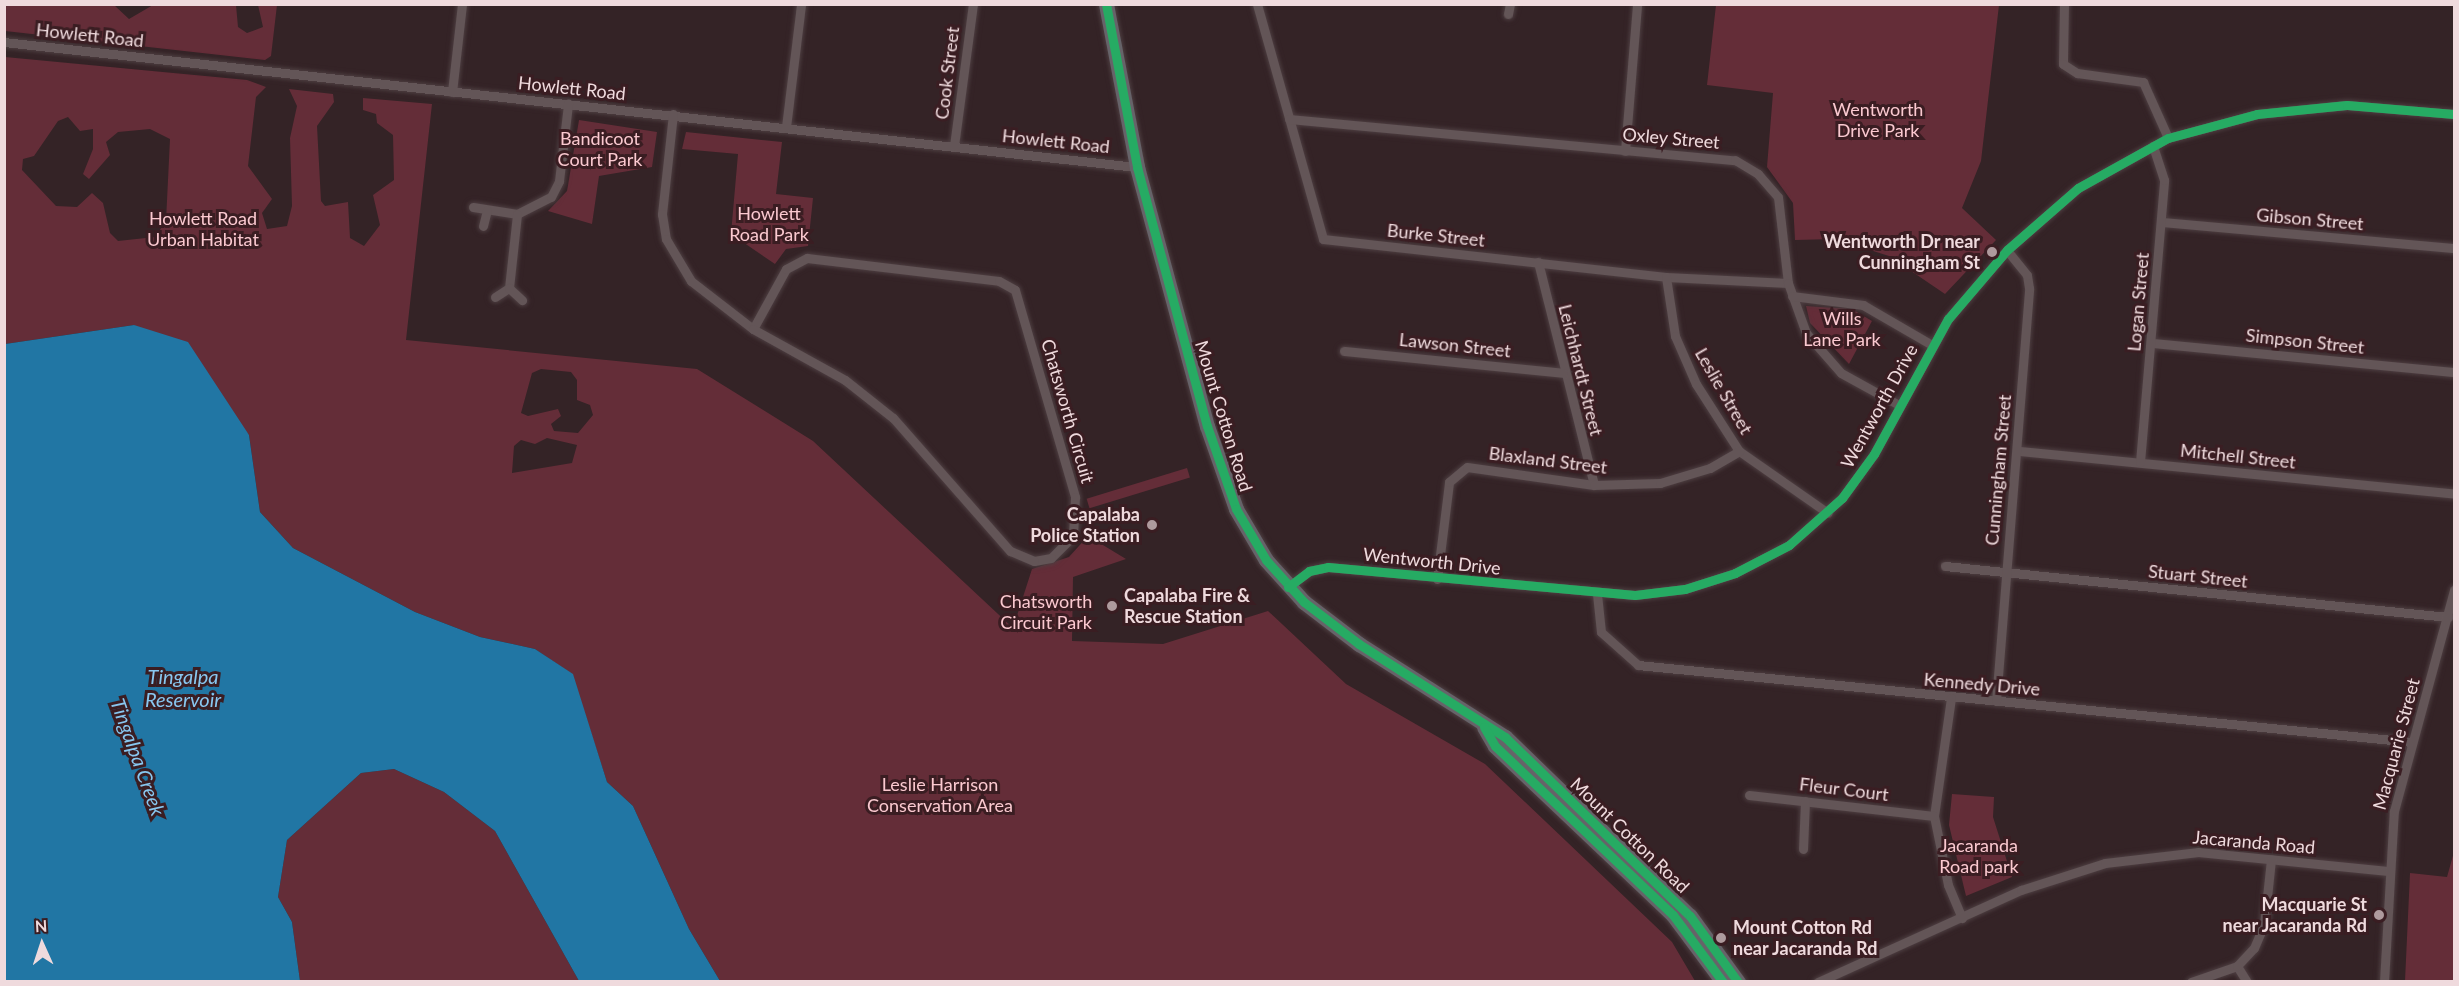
<!DOCTYPE html>
<html>
<head>
<meta charset="utf-8">
<style>
	body { margin:0 }
	#map { position:relative; width:2459px; height:986px; overflow:hidden; background:#342326; font-family:Lato,sans-serif }
	div>[style] { position:absolute }
	[style*='--x'] { left:calc(var(--x)*1px); top:calc(var(--y)*1px); width:calc(var(--w)*1px); rotate:calc(var(--a)*1deg) }
	.green>* { inset:0; background:#642d38; transform-origin:0 0 }
	.water>* { inset:0; background:#2176a4 }
	.roads { filter:drop-shadow(0 0 2px #4d3e41) drop-shadow(0 0 2px #4d3e41) }
	.minor>* { height:9px; margin:-4.5px; padding:0 4.5px; transform-origin:4.5px; border-radius:4.5px; background:#635557 }
	.primary>* { height:15px; margin:-7.5px; padding:0 7.5px; transform-origin:7.5px; border-radius:7.5px; background:#666369 }
	.cycleway>* { height:9px; margin:-4.5px; padding:0 4.5px; transform-origin:4.5px; border-radius:4.5px; background:#26ab63 }
	.dots>* { width:16px; height:16px; translate:-50% -50%; box-sizing:border-box; border:3px solid #3a1d22; border-radius:50% }
	span { translate:-50% -50%; white-space:nowrap; text-align:center; line-height:1.15; -webkit-text-stroke:6px #3a1d22; paint-order:stroke }
	.street-label { font-size:18px; color:#efdadd }
	.park-label { font-size:18px; color:#fbc9d0 }
	.poi-label { font-size:18px; color:#efdadd; font-weight:700 }
	.right { translate:-100% -50%; text-align:right }
	.left { translate:0 -50%; text-align:left }
	.water-label { font-size:20px; color:#88c7f0; font-style:italic }
	.frame { position:absolute; inset:0; border:6px solid #efdadd; pointer-events:none }
	.north { position:absolute; left:12px; top:914px; width:60px; height:60px; -webkit-text-stroke:4px #3a1d22; paint-order:stroke; rotate:357deg; font-size:16px; font-weight:700; line-height:24px; text-align:center; color:#efdadd }
	.north::after { content:''; display:block; margin:auto; width:21px; height:27px; background:#efdadd; clip-path:polygon(50% 0,100% 100%,50% 72%,0 100%) }
</style>
</head>
<body>
<div id="map">
	<div class="green">
		<div style="clip-path:polygon(5px 4px,114px 5px,129px 19px,153px 5px,236px 5px,238px 27px,247px 33px,263px 27px,258px 5px,277px 5px,271px 56px,265px 60px,5px 31px)"></div>
		<div style="clip-path:polygon(1716px 5px,1999px 5px,1981px 161px,1962px 208px,1996px 240px,1945px 294px,1889px 256px,1835px 239px,1795px 240px,1793px 203px,1767px 167px,1773px 93px,1707px 85px)"></div>
		<div style="clip-path:polygon(evenodd,5px 57px,247px 80px,266px 87px,256px 97px,248px 166px,272px 199px,262px 213px,267px 229px,287px 226px,292px 206px,290px 138px,297px 106px,289px 89px,333px 94px,334px 102px,317px 126px,321px 201px,325px 206px,348px 202px,350px 238px,364px 246px,380px 225px,373px 195px,394px 180px,393px 135px,377px 123px,376px 114px,363px 110px,363px 98px,432px 104px,406px 340px,697px 369px,813px 441px,1013px 628px,1032px 569px,1069px 557px,1088px 536px,1126px 559px,1073px 577px,1072px 641px,1163px 644px,1268px 611px,1346px 684px,1485px 764px,1672px 942px,1695px 981px,720px 981px,689px 929px,633px 806px,607px 782px,572px 674px,535px 649px,480px 637px,415px 612px,293px 548px,260px 512px,249px 435px,134px 325px,5px 344px,5px 57px,68px 117px,80px 131px,93px 129px,93px 149px,83px 174px,89px 179px,110px 155px,106px 142px,118px 132px,150px 129px,170px 139px,166px 221px,155px 237px,118px 241px,110px 233px,103px 203px,92px 193px,77px 207px,56px 206px,22px 170px,23px 159px,34px 156px,58px 121px,68px 117px,5px 57px,541px 369px,571px 372px,577px 380px,577px 400px,590px 405px,593px 415px,578px 433px,554px 431px,551px 424px,561px 416px,558px 409px,528px 416px,521px 413px,532px 373px,541px 369px,5px 57px,547px 438px,577px 445px,572px 463px,512px 473px,514px 446px,521px 440px,535px 444px,547px 438px)"></div>
		<div style="clip-path:polygon(579px 120px,657px 132px,652px 167px,599px 176px,592px 224px,548px 211px,567px 191px)"></div>
		<div style="clip-path:polygon(686px 132px,782px 142px,776px 194px,813px 198px,808px 246px,786px 249px,775px 264px,731px 234px,738px 154px,682px 149px)"></div>
		<div style="clip-path:polygon(1806px 306px,1852px 309px,1872px 321px,1849px 364px,1810px 323px)"></div>
		<div style="left:1187px;top:468px;width:10px;height:105px;rotate:73deg"></div>
		<div style="clip-path:polygon(394px 769px,444px 792px,495px 831px,579px 981px,300px 981px,292px 922px,278px 897px,287px 840px,361px 773px)"></div>
		<div style="clip-path:polygon(1952px 794px,1994px 797px,1993px 817px,2012px 877px,1966px 896px,1949px 825px)"></div>
		<div style="clip-path:polygon(2454px 852px,2454px 981px,2405px 981px,2410px 873px,2447px 877px)"></div>
	</div>
	<div class="water">
		<div style="clip-path:polygon(134px 325px,188px 342px,249px 435px,260px 512px,293px 548px,415px 612px,480px 637px,535px 649px,573px 674px,607px 782px,633px 806px,689px 929px,720px 981px,579px 981px,495px 831px,444px 792px,394px 769px,361px 773px,287px 840px,278px 897px,292px 922px,300px 981px,5px 981px,5px 344px)"></div>
	</div>
	<div class="roads">
		<div class="minor">
			<div style="--x:1257;--y:4;--w:244;--a:74.3"></div>
			<div style="--x:1323;--y:239;--w:345;--a:6.3"></div>
			<div style="--x:1666;--y:277;--w:122;--a:2.8"></div>
			<div style="--x:2064;--y:4;--w:60;--a:91"></div>
			<div style="--x:2063;--y:64;--w:17;--a:33"></div>
			<div style="--x:2077;--y:73;--w:67;--a:7.8"></div>
			<div style="--x:2143;--y:82;--w:61;--a:65.9"></div>
			<div style="--x:1508;--y:14;--w:10;--a:-79"></div>
			<div style="--x:4;--y:42;--w:1140;--a:6.3"></div>
			<div style="--x:452;--y:92;--w:89;--a:-83.5"></div>
			<div style="--x:673;--y:114;--w:101;--a:96.3"></div>
			<div style="--x:662;--y:214;--w:25;--a:81"></div>
			<div style="--x:666;--y:239;--w:49;--a:59.2"></div>
			<div style="--x:691;--y:281;--w:78;--a:37.7"></div>
			<div style="--x:753;--y:329;--w:68;--a:-61.2"></div>
			<div style="--x:786;--y:269;--w:24;--a:-28"></div>
			<div style="--x:807;--y:258;--w:193;--a:6.8"></div>
			<div style="--x:999;--y:281;--w:18;--a:29"></div>
			<div style="--x:1015;--y:290;--w:216;--a:73.8"></div>
			<div style="--x:1075;--y:497;--w:39;--a:93"></div>
			<div style="--x:1073;--y:536;--w:31;--a:135"></div>
			<div style="--x:1051;--y:558;--w:17;--a:170"></div>
			<div style="--x:1034;--y:561;--w:26;--a:-157"></div>
			<div style="--x:1010;--y:551;--w:177;--a:-131.3"></div>
			<div style="--x:893;--y:418;--w:61;--a:-141.6"></div>
			<div style="--x:845;--y:380;--w:105;--a:-151"></div>
			<div style="--x:1289;--y:119;--w:448;--a:5.3"></div>
			<div style="--x:1735;--y:160;--w:27;--a:31"></div>
			<div style="--x:1758;--y:174;--w:30;--a:49"></div>
			<div style="--x:1778;--y:197;--w:87;--a:83.4"></div>
			<div style="--x:1788;--y:283;--w:53;--a:70.2"></div>
			<div style="--x:1806;--y:333;--w:53;--a:48.8"></div>
			<div style="--x:1841;--y:373;--w:66;--a:28.9"></div>
			<div style="--x:786;--y:127;--w:124;--a:-83"></div>
			<div style="--x:954;--y:146;--w:143;--a:-82.4"></div>
			<div style="--x:1625;--y:151;--w:147;--a:-85.3"></div>
			<div style="--x:473;--y:207;--w:45;--a:9"></div>
			<div style="--x:517;--y:214;--w:38;--a:-27"></div>
			<div style="--x:551;--y:197;--w:18;--a:-63"></div>
			<div style="--x:559;--y:181;--w:78;--a:-83.3"></div>
			<div style="--x:2161;--y:222;--w:294;--a:5.1"></div>
			<div style="--x:483;--y:226;--w:16;--a:-76"></div>
			<div style="--x:1538;--y:262;--w:230;--a:75.9"></div>
			<div style="--x:1666;--y:277;--w:60;--a:81.3"></div>
			<div style="--x:1675;--y:336;--w:52;--a:66.4"></div>
			<div style="--x:1696;--y:384;--w:80;--a:57.3"></div>
			<div style="--x:1739;--y:451;--w:108;--a:34.9"></div>
			<div style="--x:509;--y:288;--w:74;--a:-83.8"></div>
			<div style="--x:1792;--y:296;--w:72;--a:7.2"></div>
			<div style="--x:1863;--y:305;--w:80;--a:30.1"></div>
			<div style="--x:495;--y:297;--w:17;--a:-33"></div>
			<div style="--x:509;--y:288;--w:18;--a:43"></div>
			<div style="--x:2152;--y:343;--w:303;--a:5.5"></div>
			<div style="--x:1344;--y:351;--w:220;--a:5.7"></div>
			<div style="--x:2019;--y:451;--w:437;--a:5.6"></div>
			<div style="--x:2140;--y:462;--w:283;--a:-85.1"></div>
			<div style="--x:2164;--y:180;--w:36;--a:-108"></div>
			<div style="--x:1945;--y:566;--w:506;--a:5.79"></div>
			<div style="--x:1437;--y:579;--w:98;--a:-82.9"></div>
			<div style="--x:1449;--y:482;--w:23;--a:-40"></div>
			<div style="--x:1467;--y:467;--w:128;--a:8.1"></div>
			<div style="--x:1594;--y:485;--w:66;--a:-1.7"></div>
			<div style="--x:1660;--y:483;--w:52;--a:-16.7"></div>
			<div style="--x:1710;--y:468;--w:34;--a:-30"></div>
			<div style="--x:1288;--y:587;--w:26;--a:-37"></div>
			<div style="--x:1309;--y:571;--w:19;--a:-12"></div>
			<div style="--x:1328;--y:567;--w:308;--a:5.2"></div>
			<div style="--x:1635;--y:595;--w:50;--a:-6.8"></div>
			<div style="--x:1685;--y:589;--w:52;--a:-17.7"></div>
			<div style="--x:1735;--y:573;--w:61;--a:-27.4"></div>
			<div style="--x:1789;--y:545;--w:71;--a:-41.6"></div>
			<div style="--x:1842;--y:498;--w:54;--a:-54"></div>
			<div style="--x:1874;--y:454;--w:154;--a:-61.3"></div>
			<div style="--x:1948;--y:319;--w:91;--a:-49.5"></div>
			<div style="--x:2007;--y:250;--w:94;--a:-41.1"></div>
			<div style="--x:2078;--y:188;--w:103;--a:-29.1"></div>
			<div style="--x:2168;--y:138;--w:92;--a:-15.1"></div>
			<div style="--x:2257;--y:114;--w:90;--a:-5.7"></div>
			<div style="--x:2347;--y:105;--w:107;--a:4.8"></div>
			<div style="--x:1597;--y:594;--w:38;--a:84"></div>
			<div style="--x:1601;--y:632;--w:50;--a:41.7"></div>
			<div style="--x:1638;--y:665;--w:778;--a:5.68"></div>
			<div style="--x:1951;--y:698;--w:119;--a:98.2"></div>
			<div style="--x:1934;--y:816;--w:70;--a:78.5"></div>
			<div style="--x:1948;--y:885;--w:36;--a:67"></div>
			<div style="--x:1996;--y:701;--w:414;--a:-85.4"></div>
			<div style="--x:2029;--y:288;--w:13;--a:-99"></div>
			<div style="--x:2027;--y:275;--w:32;--a:-129"></div>
			<div style="--x:1749;--y:795;--w:186;--a:6.5"></div>
			<div style="--x:1803;--y:849;--w:48;--a:-87.6"></div>
			<div style="--x:2237;--y:966;--w:19;--a:58"></div>
			<div style="--x:1818;--y:982;--w:223;--a:-24.4"></div>
			<div style="--x:2021;--y:890;--w:88;--a:-17.8"></div>
			<div style="--x:2105;--y:863;--w:94;--a:-6.7"></div>
			<div style="--x:2198;--y:852;--w:191;--a:5.7"></div>
			<div style="--x:2191;--y:982;--w:49;--a:-19.2"></div>
			<div style="--x:2237;--y:966;--w:25;--a:-47"></div>
			<div style="--x:2254;--y:948;--w:25;--a:-67"></div>
			<div style="--x:2264;--y:925;--w:66;--a:-83.9"></div>
			<div style="--x:2384;--y:982;--w:171;--a:-86.7"></div>
			<div style="--x:2394;--y:811;--w:229;--a:-74.8"></div>
		</div>
		<div class="primary">
			<div style="--x:1106;--y:4;--w:166;--a:79.2"></div>
			<div style="--x:1137;--y:167;--w:268;--a:74.9"></div>
			<div style="--x:1207;--y:426;--w:88;--a:70.7"></div>
			<div style="--x:1236;--y:509;--w:59;--a:59.5"></div>
			<div style="--x:1266;--y:560;--w:57;--a:47.9"></div>
			<div style="--x:1304;--y:602;--w:69;--a:37.4"></div>
			<div style="--x:1359;--y:644;--w:173;--a:32.5"></div>
			<div style="--x:1505;--y:737;--w:257;--a:44.1"></div>
			<div style="--x:1690;--y:916;--w:82;--a:54"></div>
			<div style="--x:1484;--y:727;--w:22;--a:60"></div>
			<div style="--x:1495;--y:746;--w:245;--a:43.5"></div>
			<div style="--x:1673;--y:915;--w:84;--a:53.3"></div>
		</div>
	</div>
	<div class="cycleway">
		<div style="--x:1106;--y:4;--w:166;--a:79.2"></div>
		<div style="--x:1137;--y:167;--w:268;--a:74.9"></div>
		<div style="--x:1207;--y:426;--w:88;--a:70.7"></div>
		<div style="--x:1236;--y:509;--w:59;--a:59.5"></div>
		<div style="--x:1266;--y:560;--w:57;--a:47.9"></div>
		<div style="--x:1304;--y:602;--w:69;--a:37.4"></div>
		<div style="--x:1359;--y:644;--w:173;--a:32.5"></div>
		<div style="--x:1505;--y:737;--w:257;--a:44.1"></div>
		<div style="--x:1690;--y:916;--w:82;--a:54"></div>
		<div style="--x:1288;--y:587;--w:26;--a:-37"></div>
		<div style="--x:1309;--y:571;--w:19;--a:-12"></div>
		<div style="--x:1328;--y:567;--w:308;--a:5.2"></div>
		<div style="--x:1635;--y:595;--w:50;--a:-6.8"></div>
		<div style="--x:1685;--y:589;--w:52;--a:-17.7"></div>
		<div style="--x:1735;--y:573;--w:61;--a:-27.4"></div>
		<div style="--x:1789;--y:545;--w:71;--a:-41.6"></div>
		<div style="--x:1842;--y:498;--w:54;--a:-54"></div>
		<div style="--x:1874;--y:454;--w:154;--a:-61.3"></div>
		<div style="--x:1948;--y:319;--w:91;--a:-49.5"></div>
		<div style="--x:2007;--y:250;--w:94;--a:-41.1"></div>
		<div style="--x:2078;--y:188;--w:103;--a:-29.1"></div>
		<div style="--x:2168;--y:138;--w:92;--a:-15.1"></div>
		<div style="--x:2257;--y:114;--w:90;--a:-5.7"></div>
		<div style="--x:2347;--y:105;--w:107;--a:4.8"></div>
		<div style="--x:1484;--y:727;--w:22;--a:60"></div>
		<div style="--x:1495;--y:746;--w:245;--a:43.5"></div>
		<div style="--x:1673;--y:915;--w:84;--a:53.3"></div>
	</div>
	<div class="dots">
		<div style="left:1992px;top:252px;background:#ae9a9d"></div>
		<div style="left:1152px;top:525px;background:#ae9a9d"></div>
		<div style="left:1112px;top:606px;background:#ae9a9d"></div>
		<div style="left:2379px;top:915px;background:#ae9a9d"></div>
		<div style="left:1721px;top:938px;background:#ae9a9d"></div>
	</div>
	<div class="street-label">
		<span style="left:90px;top:35px;rotate:6deg">Howlett Road</span>
		<span style="left:947px;top:73px;rotate:-83deg">Cook Street</span>
		<span style="left:572px;top:88px;rotate:6deg">Howlett Road</span>
		<span style="left:1671px;top:138px;rotate:5deg">Oxley Street</span>
		<span style="left:1056px;top:141px;rotate:6deg">Howlett Road</span>
		<span style="left:2310px;top:219px;rotate:5deg">Gibson Street</span>
		<span style="left:1436px;top:235px;rotate:6deg">Burke Street</span>
		<span style="left:2138px;top:302px;rotate:-85deg">Logan Street</span>
		<span style="left:2305px;top:341px;rotate:6deg">Simpson Street</span>
		<span style="left:1455px;top:345px;rotate:6deg">Lawson Street</span>
		<span style="left:1581px;top:370px;rotate:76deg">Leichhardt Street</span>
		<span style="left:1724px;top:391px;rotate:60deg">Leslie Street</span>
		<span style="left:1879px;top:406px;rotate:-61deg">Wentworth Drive</span>
		<span style="left:1068px;top:411px;rotate:74deg">Chatsworth Circuit</span>
		<span style="left:1224px;top:416px;rotate:73deg">Mount Cotton Road</span>
		<span style="left:2238px;top:456px;rotate:6deg">Mitchell Street</span>
		<span style="left:1548px;top:460px;rotate:7deg">Blaxland Street</span>
		<span style="left:1998px;top:470px;rotate:-85deg">Cunningham Street</span>
		<span style="left:1432px;top:561px;rotate:6deg">Wentworth Drive</span>
		<span style="left:2198px;top:576px;rotate:6deg">Stuart Street</span>
		<span style="left:1982px;top:684px;rotate:5deg">Kennedy Drive</span>
		<span style="left:2396px;top:744px;rotate:-75deg">Macquarie Street</span>
		<span style="left:1844px;top:789px;rotate:7deg">Fleur Court</span>
		<span style="left:1630px;top:835px;rotate:44deg">Mount Cotton Road</span>
		<span style="left:2254px;top:842px;rotate:5deg">Jacaranda Road</span>
	</div>
	<div class="park-label">
		<span style="left:1878px;top:120px">Wentworth<br>Drive Park</span>
		<span style="left:600px;top:149px">Bandicoot<br>Court Park</span>
		<span style="left:769px;top:224px">Howlett<br>Road Park</span>
		<span style="left:203px;top:229px">Howlett Road<br>Urban Habitat</span>
		<span style="left:1842px;top:329px">Wills<br>Lane Park</span>
		<span style="left:1046px;top:612px">Chatsworth<br>Circuit Park</span>
		<span style="left:940px;top:795px">Leslie Harrison<br>Conservation Area</span>
		<span style="left:1979px;top:856px">Jacaranda<br>Road park</span>
	</div>
	<div class="poi-label">
		<span class="right" style="left:1980px;top:252px">Wentworth Dr near<br>Cunningham St</span>
		<span class="right" style="left:1140px;top:525px">Capalaba<br>Police Station</span>
		<span class="left" style="left:1124px;top:606px">Capalaba Fire &amp;<br>Rescue Station</span>
		<span class="right" style="left:2367px;top:915px">Macquarie St<br>near Jacaranda Rd</span>
		<span class="left" style="left:1733px;top:938px">Mount Cotton Rd<br>near Jacaranda Rd</span>
	</div>
	<div class="water-label">
		<span style="left:183px;top:688px">Tingalpa<br>Reservoir</span>
		<span style="left:138px;top:757px;rotate:70deg">Tingalpa Creek</span>
	</div>
	<div class="frame"></div>
	<div class="north">N</div>
</div>
</body>
</html>
